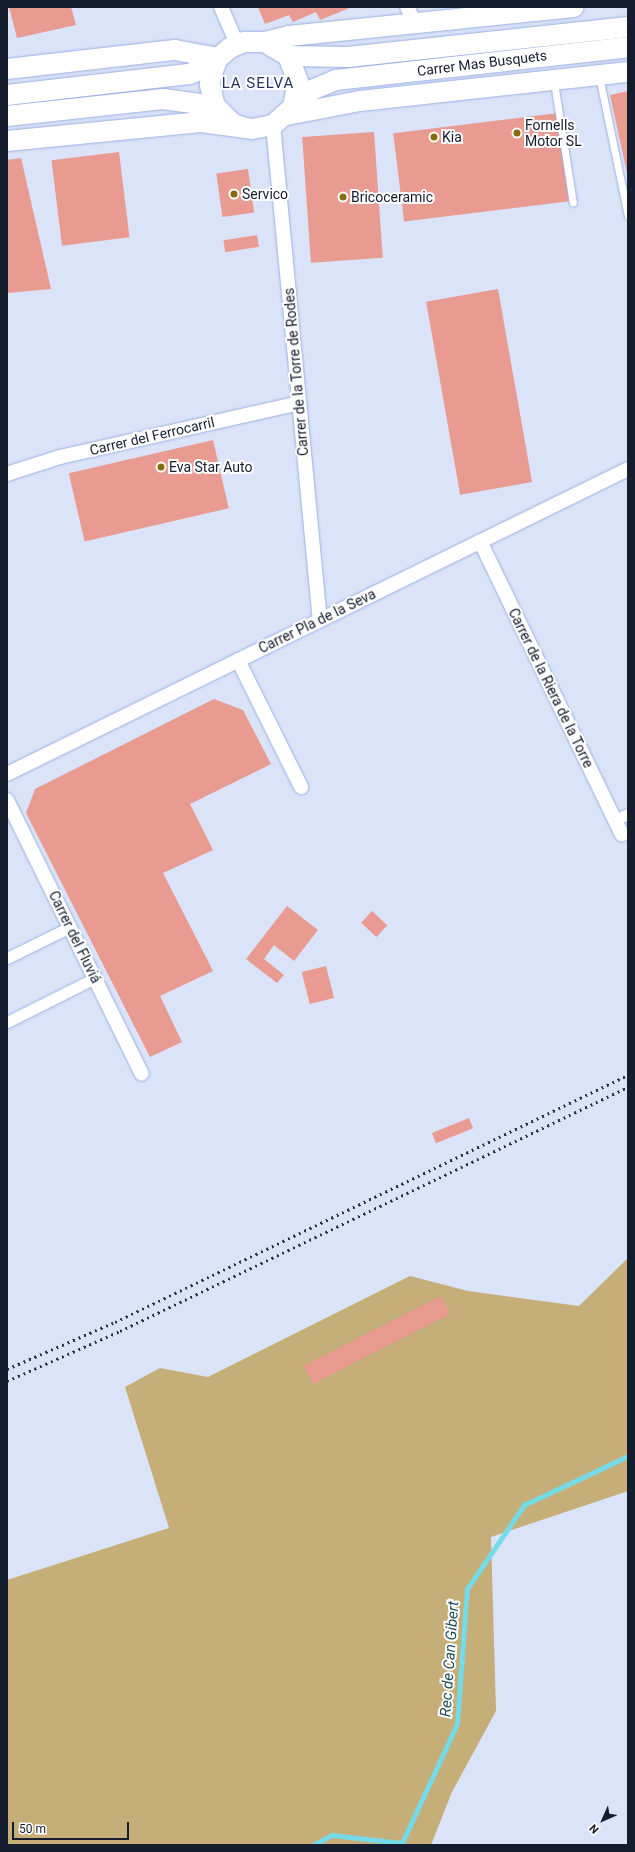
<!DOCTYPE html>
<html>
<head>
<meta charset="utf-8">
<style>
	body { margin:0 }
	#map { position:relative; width:635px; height:1852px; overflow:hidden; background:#dae3f8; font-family:Roboto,sans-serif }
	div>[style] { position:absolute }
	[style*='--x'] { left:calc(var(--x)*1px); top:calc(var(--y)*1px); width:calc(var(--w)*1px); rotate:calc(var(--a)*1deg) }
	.green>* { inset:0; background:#c5ae77 }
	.stream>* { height:4.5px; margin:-2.25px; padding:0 2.25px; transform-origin:2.25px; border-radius:2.25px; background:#76dbe9 }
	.building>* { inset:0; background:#e99a91; transform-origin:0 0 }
	.roads { filter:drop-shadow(0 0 1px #9cb0e1) drop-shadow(0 0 1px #9cb0e1) }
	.service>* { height:7px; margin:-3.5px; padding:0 3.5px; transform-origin:3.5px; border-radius:3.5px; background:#fff }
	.pedestrian>* { height:11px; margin:-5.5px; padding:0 5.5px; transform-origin:5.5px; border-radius:5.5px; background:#fff }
	.minor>* { height:14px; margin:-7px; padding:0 7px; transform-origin:7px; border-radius:7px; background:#fff }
	.secondary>* { height:20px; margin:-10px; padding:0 10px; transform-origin:10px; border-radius:10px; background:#fff }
	.rail>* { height:3px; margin-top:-1.5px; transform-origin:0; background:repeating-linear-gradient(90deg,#2c3346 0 2px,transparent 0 6px) }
	.dots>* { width:11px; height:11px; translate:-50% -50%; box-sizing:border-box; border:2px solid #fff; border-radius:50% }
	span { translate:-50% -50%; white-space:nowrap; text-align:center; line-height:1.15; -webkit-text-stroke:4px #fff; paint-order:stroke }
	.street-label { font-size:14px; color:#151c2e }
	.poi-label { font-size:14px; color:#151c2e }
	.left { translate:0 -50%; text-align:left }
	.neighbourhood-label { font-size:15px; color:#26345d; letter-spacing:1px }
	.water-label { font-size:15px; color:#1f4d53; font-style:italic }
	.frame { position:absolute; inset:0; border:8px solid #151c2e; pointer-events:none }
	.north { position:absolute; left:583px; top:1800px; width:40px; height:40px; -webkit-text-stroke:3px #fff; paint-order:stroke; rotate:225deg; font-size:11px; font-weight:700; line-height:16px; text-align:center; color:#151c2e }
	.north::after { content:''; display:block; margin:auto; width:14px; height:18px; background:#151c2e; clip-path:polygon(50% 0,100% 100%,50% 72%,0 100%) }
	.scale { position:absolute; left:12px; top:1822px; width:117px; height:18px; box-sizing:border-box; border:2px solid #151c2e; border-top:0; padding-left:5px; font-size:12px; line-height:14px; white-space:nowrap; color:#151c2e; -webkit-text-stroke:3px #fff; paint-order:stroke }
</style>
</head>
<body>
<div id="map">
	<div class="green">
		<div style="clip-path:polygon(628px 1258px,628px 1491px,491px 1537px,496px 1711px,452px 1792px,431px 1845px,7px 1845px,7px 1580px,169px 1528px,125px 1387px,160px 1368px,208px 1377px,410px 1276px,468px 1291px,579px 1306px)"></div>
	</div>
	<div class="stream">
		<div style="--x:313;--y:1845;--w:21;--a:-28"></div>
		<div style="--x:332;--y:1835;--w:70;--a:6.5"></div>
		<div style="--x:402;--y:1843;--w:131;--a:-65.2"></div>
		<div style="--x:457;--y:1724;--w:135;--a:-85.8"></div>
		<div style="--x:467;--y:1589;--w:102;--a:-55.8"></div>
		<div style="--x:524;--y:1505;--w:115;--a:-25.2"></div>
	</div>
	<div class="building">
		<div style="clip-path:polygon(9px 7px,71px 7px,76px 25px,17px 38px)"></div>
		<div style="clip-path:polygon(258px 7px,352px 7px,320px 20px,316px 12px,293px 22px,289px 15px,265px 24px)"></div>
		<div style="clip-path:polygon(628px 91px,628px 173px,627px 173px,610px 95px)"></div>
		<div style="left:558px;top:113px;width:89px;height:166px;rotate:83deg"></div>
		<div style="left:374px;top:132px;width:126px;height:72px;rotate:86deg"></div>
		<div style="left:119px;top:152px;width:86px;height:68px;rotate:83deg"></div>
		<div style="clip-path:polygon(21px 158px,51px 289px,7px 293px,7px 160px)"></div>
		<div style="left:248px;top:169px;width:44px;height:32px;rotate:82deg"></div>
		<div style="left:257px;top:235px;width:12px;height:34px;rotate:81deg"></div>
		<div style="left:498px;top:289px;width:196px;height:73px;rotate:80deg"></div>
		<div style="left:213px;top:440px;width:70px;height:148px;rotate:77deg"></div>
		<div style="clip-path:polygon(214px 699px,243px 710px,271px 764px,190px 804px,213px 850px,163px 873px,213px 971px,160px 996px,182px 1042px,150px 1057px,26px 813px,35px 789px)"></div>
		<div style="clip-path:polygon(287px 906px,318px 930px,294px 961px,274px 945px,264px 959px,284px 975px,277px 983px,246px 959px)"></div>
		<div style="left:372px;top:911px;width:21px;height:16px;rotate:43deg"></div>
		<div style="left:326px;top:966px;width:33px;height:25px;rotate:76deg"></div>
		<div style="left:469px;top:1118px;width:11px;height:40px;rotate:68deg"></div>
		<div style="left:441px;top:1296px;width:20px;height:154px;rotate:63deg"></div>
	</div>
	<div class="roads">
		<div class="service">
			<div style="--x:599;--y:76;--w:143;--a:78.3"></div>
			<div style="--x:554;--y:82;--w:122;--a:81.1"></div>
		</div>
		<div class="pedestrian">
			<div style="--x:614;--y:820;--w:15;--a:-23"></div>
			<div style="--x:7;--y:958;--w:70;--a:-26.2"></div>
			<div style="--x:7;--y:1022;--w:98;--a:-26.6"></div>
		</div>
		<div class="minor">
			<div style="--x:221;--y:7;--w:40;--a:66.6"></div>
			<div style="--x:407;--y:7;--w:20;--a:63"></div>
			<div style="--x:273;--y:125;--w:496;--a:84.6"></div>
			<div style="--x:7;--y:474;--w:56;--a:-17.8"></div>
			<div style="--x:60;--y:457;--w:245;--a:-12.7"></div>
			<div style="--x:480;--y:541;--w:326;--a:64.2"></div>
			<div style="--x:238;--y:660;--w:142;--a:63.6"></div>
			<div style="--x:7;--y:774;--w:692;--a:-26.16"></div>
			<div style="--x:7;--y:800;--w:305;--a:63.8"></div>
		</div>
		<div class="secondary">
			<div style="--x:265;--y:42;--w:25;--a:-14"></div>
			<div style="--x:289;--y:36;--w:286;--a:-5.8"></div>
			<div style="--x:288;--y:56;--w:60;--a:1"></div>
			<div style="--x:348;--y:57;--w:282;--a:-6.1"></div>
			<div style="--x:7;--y:69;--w:169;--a:-6.5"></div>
			<div style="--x:175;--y:50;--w:44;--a:10.5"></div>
			<div style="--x:7;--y:95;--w:183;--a:-6.6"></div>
			<div style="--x:189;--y:74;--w:27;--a:-20"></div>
			<div style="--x:293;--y:107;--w:25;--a:-42"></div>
			<div style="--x:312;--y:90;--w:26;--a:-23"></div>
			<div style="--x:336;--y:80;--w:294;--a:-6.4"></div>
			<div style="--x:287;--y:115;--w:74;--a:-10.9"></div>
			<div style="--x:360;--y:101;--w:270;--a:-6.2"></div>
			<div style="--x:7;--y:116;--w:157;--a:-6.2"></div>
			<div style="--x:163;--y:99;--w:52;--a:7.7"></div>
			<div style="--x:7;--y:141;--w:195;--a:-5.6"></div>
			<div style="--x:201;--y:122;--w:51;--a:7.8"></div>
			<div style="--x:252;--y:129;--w:21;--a:-11"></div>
			<div style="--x:273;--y:125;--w:27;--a:-42"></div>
			<div style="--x:293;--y:107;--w:26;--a:-79"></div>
			<div style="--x:298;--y:81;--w:27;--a:-112"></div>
			<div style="--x:288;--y:56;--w:27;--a:-149"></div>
			<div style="--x:265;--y:42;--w:21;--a:180"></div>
			<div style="--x:244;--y:42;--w:15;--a:157"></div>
			<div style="--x:230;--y:48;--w:16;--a:140"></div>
			<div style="--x:218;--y:58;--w:18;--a:112"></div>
			<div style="--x:211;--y:75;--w:10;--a:96"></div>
			<div style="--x:210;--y:85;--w:22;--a:77"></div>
			<div style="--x:215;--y:106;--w:25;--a:45"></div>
			<div style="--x:233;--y:124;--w:13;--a:18"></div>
		</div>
	</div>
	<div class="rail">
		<div style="--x:7;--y:1369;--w:118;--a:-23.5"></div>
		<div style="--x:115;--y:1322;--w:569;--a:-25.71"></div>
		<div style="--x:7;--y:1381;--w:124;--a:-23.9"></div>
		<div style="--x:120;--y:1331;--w:564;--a:-25.66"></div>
	</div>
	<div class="dots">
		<div style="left:517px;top:133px;background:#8a6b0a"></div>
		<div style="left:434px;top:137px;background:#8a6b0a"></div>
		<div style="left:234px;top:194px;background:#8a6b0a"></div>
		<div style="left:343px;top:197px;background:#8a6b0a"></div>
		<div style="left:161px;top:467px;background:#8a6b0a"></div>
	</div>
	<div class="street-label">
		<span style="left:482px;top:63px;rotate:-7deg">Carrer Mas Busquets</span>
		<span style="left:296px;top:372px;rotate:-95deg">Carrer de la Torre de Rodes</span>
		<span style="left:152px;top:436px;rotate:-13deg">Carrer del Ferrocarril</span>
		<span style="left:317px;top:621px;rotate:-26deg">Carrer Pla de la Seva</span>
		<span style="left:551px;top:688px;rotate:64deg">Carrer de la Riera de la Torre</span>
		<span style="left:75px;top:937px;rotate:64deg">Carrer del Fluviá</span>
	</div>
	<div class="poi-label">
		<span class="left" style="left:525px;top:133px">Fornells<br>Motor SL</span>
		<span class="left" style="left:442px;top:137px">Kia</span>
		<span class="left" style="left:242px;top:194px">Servico</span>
		<span class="left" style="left:351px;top:197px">Bricoceramic</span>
		<span class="left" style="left:169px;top:467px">Eva Star Auto</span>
	</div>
	<div class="neighbourhood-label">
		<span style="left:258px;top:84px">LA SELVA</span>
	</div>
	<div class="water-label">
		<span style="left:450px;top:1659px;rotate:-86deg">Rec de Can Gibert</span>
	</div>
	<div class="frame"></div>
	<div class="north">N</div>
	<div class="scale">50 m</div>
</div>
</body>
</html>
